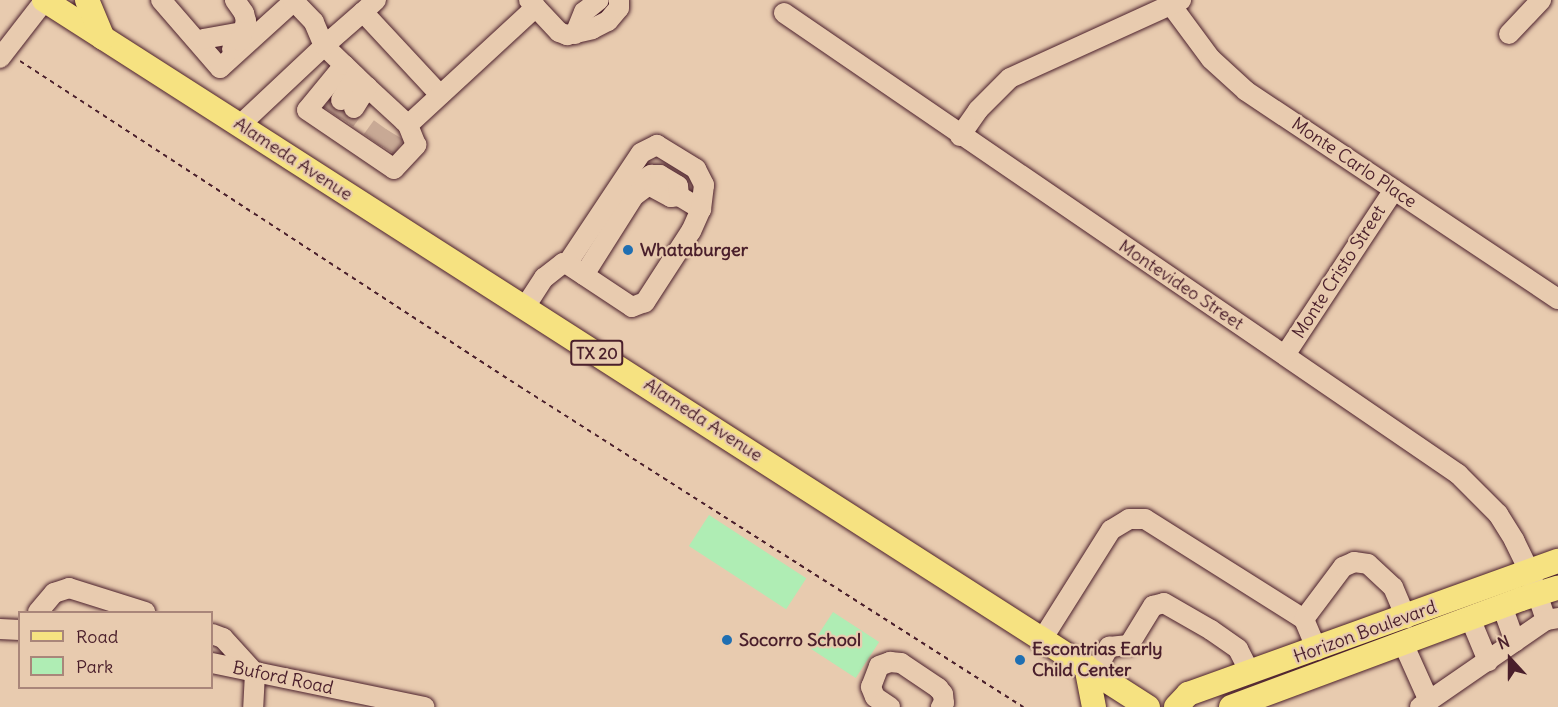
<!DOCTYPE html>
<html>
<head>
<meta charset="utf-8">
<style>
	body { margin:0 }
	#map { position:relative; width:1558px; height:707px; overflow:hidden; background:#e8cbaf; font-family:Delius,sans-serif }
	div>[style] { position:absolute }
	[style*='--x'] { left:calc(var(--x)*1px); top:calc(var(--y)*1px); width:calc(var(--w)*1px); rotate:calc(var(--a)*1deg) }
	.green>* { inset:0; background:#afedb4; transform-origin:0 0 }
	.minor-tunnel>* { height:20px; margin-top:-10px; transform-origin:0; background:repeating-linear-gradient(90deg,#c8a995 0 20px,transparent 0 30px) }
	.path>* { height:2px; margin-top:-1px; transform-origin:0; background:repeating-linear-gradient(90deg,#4a1f2b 0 4.5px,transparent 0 9px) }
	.roads { filter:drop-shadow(0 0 2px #4a1f2b) drop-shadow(0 0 2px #4a1f2b) }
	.minor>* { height:20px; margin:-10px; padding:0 10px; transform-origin:10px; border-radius:10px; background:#e8cbaf }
	.major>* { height:24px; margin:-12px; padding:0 12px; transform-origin:12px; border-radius:12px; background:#f6e281 }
	.dots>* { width:16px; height:16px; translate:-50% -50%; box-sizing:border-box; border:3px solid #e8cbaf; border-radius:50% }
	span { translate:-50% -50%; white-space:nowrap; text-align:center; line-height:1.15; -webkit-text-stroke:4.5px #e8cbaf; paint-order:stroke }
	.shield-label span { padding:2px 4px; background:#e8cbaf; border:2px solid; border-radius:4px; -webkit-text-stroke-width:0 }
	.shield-label { font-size:16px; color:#4a1f2b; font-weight:700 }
	.street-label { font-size:18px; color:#4a1f2b }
	.poi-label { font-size:18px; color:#4a1f2b; font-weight:700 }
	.left { translate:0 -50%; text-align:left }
	.legend { position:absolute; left:18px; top:611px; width:195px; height:78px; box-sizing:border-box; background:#e8cbaf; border:2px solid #a9867a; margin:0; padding:8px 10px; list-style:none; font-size:18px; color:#4a1f2b }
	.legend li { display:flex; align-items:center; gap:12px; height:30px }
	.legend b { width:30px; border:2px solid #a9867a }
	.north { position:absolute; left:1480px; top:629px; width:60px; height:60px; -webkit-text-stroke:4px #e8cbaf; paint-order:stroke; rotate:339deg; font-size:16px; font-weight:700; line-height:24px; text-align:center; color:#4a1f2b }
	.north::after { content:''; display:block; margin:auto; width:21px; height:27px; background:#4a1f2b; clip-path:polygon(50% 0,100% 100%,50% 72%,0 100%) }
</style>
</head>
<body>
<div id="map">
	<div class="green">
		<div style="left:709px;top:515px;width:116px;height:37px;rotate:33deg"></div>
		<div style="left:833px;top:612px;width:55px;height:43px;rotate:33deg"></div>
	</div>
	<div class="minor-tunnel">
		<div style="--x:332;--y:113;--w:16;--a:-55"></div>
		<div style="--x:345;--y:121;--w:16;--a:-55"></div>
		<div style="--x:372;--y:140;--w:17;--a:-54"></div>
		<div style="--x:386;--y:149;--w:17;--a:-59"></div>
	</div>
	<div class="path">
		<div style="--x:20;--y:61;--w:596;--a:33.08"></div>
		<div style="--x:519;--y:386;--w:598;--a:32.49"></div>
	</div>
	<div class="roads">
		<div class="minor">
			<div style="--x:161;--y:0;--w:90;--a:49.1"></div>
			<div style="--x:220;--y:68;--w:100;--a:-42.2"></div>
			<div style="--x:376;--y:0;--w:18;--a:137"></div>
			<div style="--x:363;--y:12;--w:113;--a:47.1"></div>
			<div style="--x:529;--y:0;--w:44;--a:46.8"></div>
			<div style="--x:559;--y:32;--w:9;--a:21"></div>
			<div style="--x:567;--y:35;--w:26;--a:-13"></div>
			<div style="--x:592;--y:29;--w:18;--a:-27"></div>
			<div style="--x:608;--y:21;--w:17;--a:-50"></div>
			<div style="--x:619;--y:8;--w:8;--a:-90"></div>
			<div style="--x:1171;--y:5;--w:67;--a:53.5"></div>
			<div style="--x:1211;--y:59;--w:47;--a:42.4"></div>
			<div style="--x:1246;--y:91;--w:375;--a:33.7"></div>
			<div style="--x:784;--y:13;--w:817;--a:34.37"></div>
			<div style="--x:1458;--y:474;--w:57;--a:45"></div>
			<div style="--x:1498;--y:514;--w:31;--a:58"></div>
			<div style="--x:1514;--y:540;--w:37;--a:64"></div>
			<div style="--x:1530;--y:573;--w:50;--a:71.2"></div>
			<div style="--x:1546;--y:620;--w:12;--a:-9"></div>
			<div style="--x:575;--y:34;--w:24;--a:-68"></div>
			<div style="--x:584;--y:12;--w:19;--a:-39"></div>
			<div style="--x:1509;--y:34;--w:47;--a:-46.7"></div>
			<div style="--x:203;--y:39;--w:41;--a:-9.9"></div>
			<div style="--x:232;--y:49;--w:11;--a:-45"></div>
			<div style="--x:240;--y:41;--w:21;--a:-73"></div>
			<div style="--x:246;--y:21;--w:8;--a:-104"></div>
			<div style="--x:244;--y:13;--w:16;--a:-125"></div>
			<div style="--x:0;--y:58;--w:73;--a:-52.2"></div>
			<div style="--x:344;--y:65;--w:58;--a:129.4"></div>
			<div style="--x:307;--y:110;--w:105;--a:34.1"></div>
			<div style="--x:394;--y:169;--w:33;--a:-47"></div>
			<div style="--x:416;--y:145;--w:22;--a:-112"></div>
			<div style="--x:408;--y:125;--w:6;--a:-135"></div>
			<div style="--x:404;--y:121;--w:50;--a:-137.4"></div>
			<div style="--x:367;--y:87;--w:32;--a:-136"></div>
			<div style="--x:344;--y:65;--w:28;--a:-136"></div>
			<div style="--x:324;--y:46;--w:52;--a:-41.1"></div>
			<div style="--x:341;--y:100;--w:28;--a:-58"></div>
			<div style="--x:354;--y:108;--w:25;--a:-58"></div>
			<div style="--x:240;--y:125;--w:115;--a:-43.2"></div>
			<div style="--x:324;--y:46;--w:26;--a:-113"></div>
			<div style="--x:314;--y:22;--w:30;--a:-134"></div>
			<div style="--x:408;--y:125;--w:174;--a:-42.7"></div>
			<div style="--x:960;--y:136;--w:32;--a:-55"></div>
			<div style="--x:978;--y:110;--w:45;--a:-45"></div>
			<div style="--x:1010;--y:78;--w:188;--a:-24.5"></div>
			<div style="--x:634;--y:196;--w:15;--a:-37"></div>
			<div style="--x:646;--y:187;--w:6;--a:0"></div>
			<div style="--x:652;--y:187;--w:21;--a:28"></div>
			<div style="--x:671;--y:197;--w:8;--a:-7"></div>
			<div style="--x:584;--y:275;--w:112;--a:-57.7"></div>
			<div style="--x:644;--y:180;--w:9;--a:-36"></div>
			<div style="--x:651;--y:175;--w:9;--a:0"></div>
			<div style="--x:660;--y:175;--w:21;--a:31"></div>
			<div style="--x:678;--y:186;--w:10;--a:84"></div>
			<div style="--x:679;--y:196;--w:26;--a:31"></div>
			<div style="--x:525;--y:307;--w:35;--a:-57"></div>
			<div style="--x:544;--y:278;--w:24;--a:-38"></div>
			<div style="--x:563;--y:263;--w:4;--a:14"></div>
			<div style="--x:567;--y:264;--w:133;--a:-56.3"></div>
			<div style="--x:641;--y:153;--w:18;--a:-27"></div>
			<div style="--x:657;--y:145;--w:46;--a:31.6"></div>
			<div style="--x:696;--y:169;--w:18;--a:63"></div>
			<div style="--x:704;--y:185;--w:24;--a:97"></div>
			<div style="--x:701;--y:209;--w:24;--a:114"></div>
			<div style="--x:691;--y:231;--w:85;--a:122.9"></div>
			<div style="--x:645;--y:302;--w:14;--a:159"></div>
			<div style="--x:632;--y:307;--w:78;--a:-146.5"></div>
			<div style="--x:1285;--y:355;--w:198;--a:-56.6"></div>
			<div style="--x:1502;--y:606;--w:38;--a:70"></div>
			<div style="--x:38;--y:612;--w:25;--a:-50"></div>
			<div style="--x:54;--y:593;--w:16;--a:-18"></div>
			<div style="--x:69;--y:588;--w:80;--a:17.5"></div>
			<div style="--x:1470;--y:618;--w:47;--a:67.3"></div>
			<div style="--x:0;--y:629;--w:20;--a:3"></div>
			<div style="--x:212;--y:634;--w:12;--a:20"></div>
			<div style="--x:223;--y:638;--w:47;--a:47.6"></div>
			<div style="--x:255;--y:673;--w:34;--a:93"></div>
			<div style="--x:1043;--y:638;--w:128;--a:-57.8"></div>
			<div style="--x:1111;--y:530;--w:21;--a:-31"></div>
			<div style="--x:1129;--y:519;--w:16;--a:0"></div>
			<div style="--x:1145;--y:519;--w:188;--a:32.2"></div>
			<div style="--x:1403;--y:643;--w:64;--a:65.9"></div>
			<div style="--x:1317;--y:650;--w:34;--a:-113"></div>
			<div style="--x:1304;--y:619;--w:65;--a:-53.1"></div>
			<div style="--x:1343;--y:567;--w:12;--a:-24"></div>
			<div style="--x:1354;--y:562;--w:14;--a:8"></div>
			<div style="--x:1368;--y:564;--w:34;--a:43"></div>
			<div style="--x:1393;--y:587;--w:34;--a:67"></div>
			<div style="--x:212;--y:663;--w:217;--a:11.7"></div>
			<div style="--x:1095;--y:672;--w:29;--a:-61"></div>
			<div style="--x:1109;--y:647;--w:20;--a:-6"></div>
			<div style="--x:1129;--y:645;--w:46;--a:-58.4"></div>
			<div style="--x:1153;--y:606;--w:11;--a:-15"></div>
			<div style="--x:1164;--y:603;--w:54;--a:29.9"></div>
			<div style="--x:1211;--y:630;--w:33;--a:35"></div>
			<div style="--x:1238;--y:649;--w:27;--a:63"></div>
			<div style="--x:890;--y:707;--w:18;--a:-146"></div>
			<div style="--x:875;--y:697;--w:11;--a:-112"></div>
			<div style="--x:871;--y:687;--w:22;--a:-69"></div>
			<div style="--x:879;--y:666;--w:12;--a:-20"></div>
			<div style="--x:890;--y:662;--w:11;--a:5"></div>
			<div style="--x:901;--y:663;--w:45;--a:34"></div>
			<div style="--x:938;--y:688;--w:8;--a:50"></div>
			<div style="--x:943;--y:694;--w:9;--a:84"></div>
			<div style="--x:944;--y:703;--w:5;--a:127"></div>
			<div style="--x:1420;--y:707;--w:153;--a:-34.6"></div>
		</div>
		<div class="major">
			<div style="--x:44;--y:0;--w:1311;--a:32.64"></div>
			<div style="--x:87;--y:0;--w:41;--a:67.2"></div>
			<div style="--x:1086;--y:666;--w:42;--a:79"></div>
			<div style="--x:1176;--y:707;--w:18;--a:-47"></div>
			<div style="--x:1188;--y:694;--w:393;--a:-19.8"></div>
			<div style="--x:1231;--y:707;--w:309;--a:-20.4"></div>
			<div style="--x:1521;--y:599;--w:39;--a:-17"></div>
		</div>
	</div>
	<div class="dots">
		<div style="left:628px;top:250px;background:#1f6fb2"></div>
		<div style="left:727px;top:640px;background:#1f6fb2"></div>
		<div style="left:1020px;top:660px;background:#1f6fb2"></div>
	</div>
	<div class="shield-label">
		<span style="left:597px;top:353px">TX 20</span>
	</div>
	<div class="street-label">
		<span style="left:293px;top:159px;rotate:33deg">Alameda Avenue</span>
		<span style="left:1354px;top:163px;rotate:34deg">Monte Carlo Place</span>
		<span style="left:1339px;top:272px;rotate:-57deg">Monte Cristo Street</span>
		<span style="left:1181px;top:285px;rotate:34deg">Montevideo Street</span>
		<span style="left:703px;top:420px;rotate:33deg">Alameda Avenue</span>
		<span style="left:1365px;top:632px;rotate:-20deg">Horizon Boulevard</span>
		<span style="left:283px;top:678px;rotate:12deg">Buford Road</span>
	</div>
	<div class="poi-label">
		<span class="left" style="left:640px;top:250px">Whataburger</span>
		<span class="left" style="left:739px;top:640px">Socorro School</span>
		<span class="left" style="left:1032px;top:660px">Escontrias Early<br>Child Center</span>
	</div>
	<ul class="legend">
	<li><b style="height:8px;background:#f6e281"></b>Road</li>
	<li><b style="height:16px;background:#afedb4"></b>Park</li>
	</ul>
	<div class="north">N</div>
</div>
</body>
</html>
